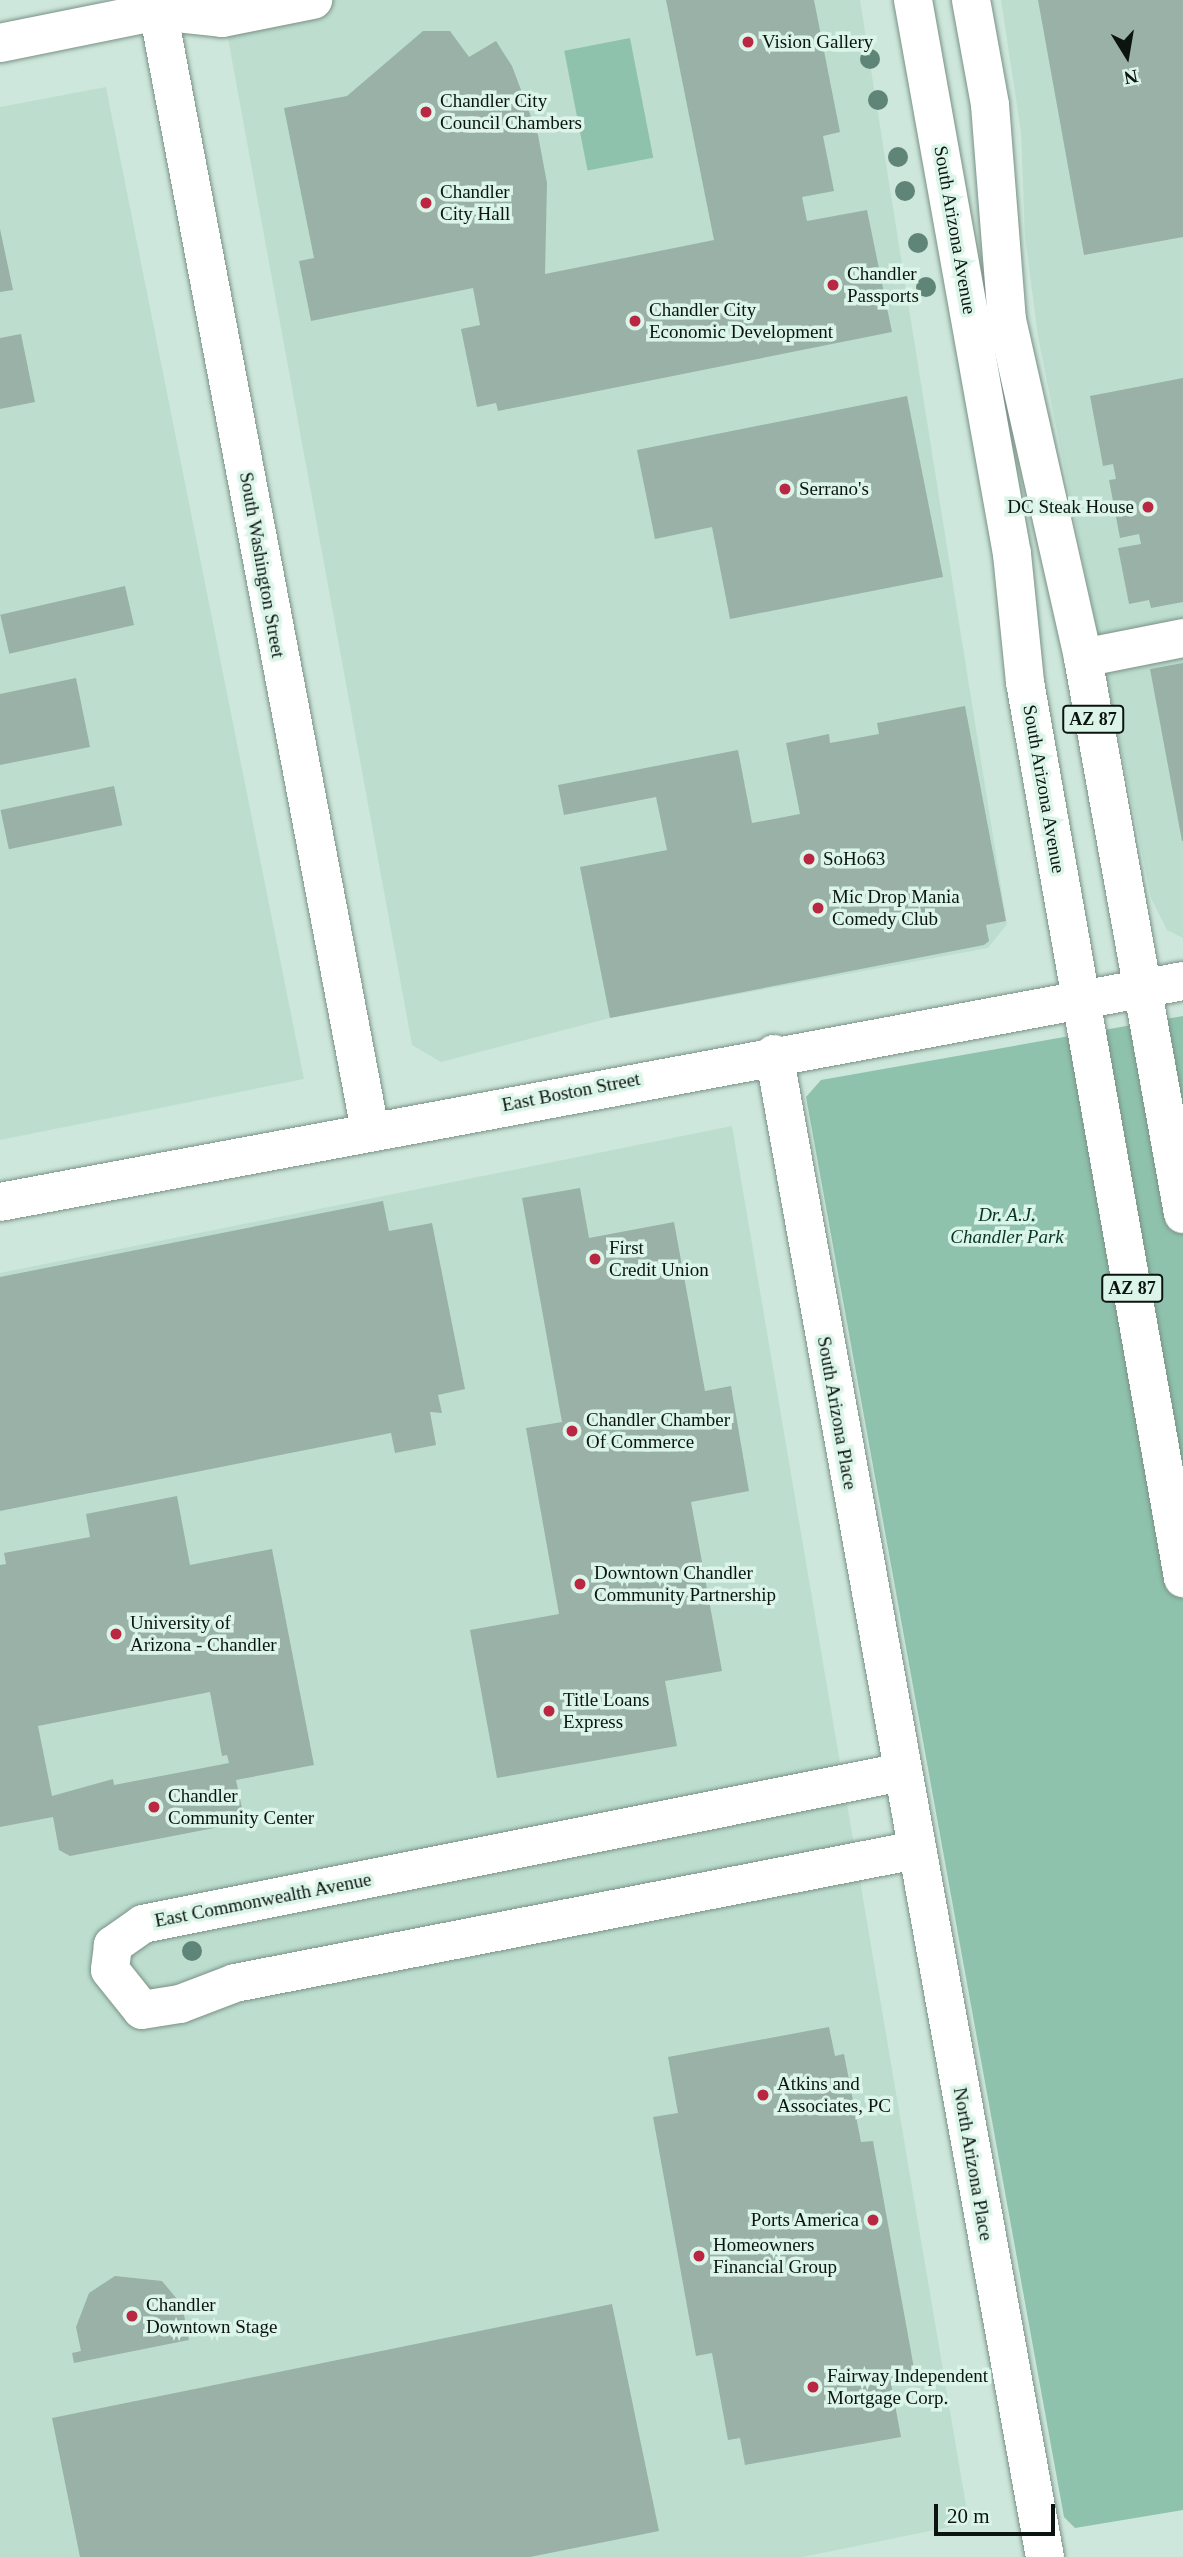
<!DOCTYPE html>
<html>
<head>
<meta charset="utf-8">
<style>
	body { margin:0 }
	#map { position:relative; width:1183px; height:2557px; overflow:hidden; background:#cee7dc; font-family:Georgia,serif }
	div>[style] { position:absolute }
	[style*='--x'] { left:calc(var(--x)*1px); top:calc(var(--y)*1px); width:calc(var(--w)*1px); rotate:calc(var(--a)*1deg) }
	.built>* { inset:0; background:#bddecf }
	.green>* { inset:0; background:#8fc2ac; transform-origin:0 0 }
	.building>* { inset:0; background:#99b1a6; transform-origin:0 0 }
	.roads { filter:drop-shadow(0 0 2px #7a9186) drop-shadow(0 0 2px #7a9186) }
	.minor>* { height:38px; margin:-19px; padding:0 19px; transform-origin:19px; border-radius:19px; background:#fff }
	.major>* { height:38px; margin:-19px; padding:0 19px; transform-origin:19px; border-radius:19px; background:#fff }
	.trees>* { width:20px; height:20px; margin:-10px; border-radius:50%; background:#5f8578 }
	.dots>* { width:19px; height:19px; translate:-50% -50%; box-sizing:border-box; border:4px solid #dcf5e9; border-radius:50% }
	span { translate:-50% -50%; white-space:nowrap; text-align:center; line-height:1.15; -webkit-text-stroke:7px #dcf5e9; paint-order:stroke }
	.shield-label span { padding:2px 5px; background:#dcf5e9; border:2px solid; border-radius:5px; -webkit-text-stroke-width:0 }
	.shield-label { font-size:18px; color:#0c1411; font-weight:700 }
	.poi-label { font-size:19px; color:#0c1411 }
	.left { translate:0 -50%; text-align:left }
	.right { translate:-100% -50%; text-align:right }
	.street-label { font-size:19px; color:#0c1411 }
	.park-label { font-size:19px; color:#053526; font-style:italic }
	.north { position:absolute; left:1092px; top:21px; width:70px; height:70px; -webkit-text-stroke:5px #dcf5e9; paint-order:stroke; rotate:169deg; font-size:19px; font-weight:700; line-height:28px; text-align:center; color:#0c1411 }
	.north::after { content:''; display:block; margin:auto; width:24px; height:32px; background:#0c1411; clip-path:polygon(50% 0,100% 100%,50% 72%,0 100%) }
	.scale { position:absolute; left:934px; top:2504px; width:121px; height:32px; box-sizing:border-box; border:4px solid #0c1411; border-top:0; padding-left:9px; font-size:21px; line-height:24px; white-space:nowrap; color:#0c1411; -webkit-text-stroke:5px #dcf5e9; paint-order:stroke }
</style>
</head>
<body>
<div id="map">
	<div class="built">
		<div style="clip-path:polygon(221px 0,860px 0,1007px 924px,988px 948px,610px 1018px,441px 1062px,412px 1045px)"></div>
		<div style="clip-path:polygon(1001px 0,1183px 0,1183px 938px,1167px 930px,1151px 898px,1038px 337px,1025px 237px,1021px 133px)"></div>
		<div style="clip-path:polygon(106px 87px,304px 1079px,0 1140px,0 107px)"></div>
		<div style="clip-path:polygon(732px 1126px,969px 2523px,803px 2557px,0 2557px,0 1273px)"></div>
	</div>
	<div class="green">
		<div style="left:630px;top:38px;width:122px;height:67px;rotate:79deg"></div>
		<div style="clip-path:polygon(1183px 1016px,1183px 2510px,1075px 2528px,1064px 2517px,806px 1097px,821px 1080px)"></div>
	</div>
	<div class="building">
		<div style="clip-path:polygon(666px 0,814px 0,840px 132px,823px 136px,834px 191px,802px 197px,807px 221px,867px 210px,892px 332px,498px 411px,496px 403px,477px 407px,461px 329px,480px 325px,473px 288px,311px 321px,299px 261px,314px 258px,284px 108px,347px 96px,423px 31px,450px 31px,469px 57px,496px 41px,512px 66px,538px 135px,547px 183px,545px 274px,714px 240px)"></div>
		<div style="clip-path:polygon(1038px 0,1183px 0,1183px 237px,1084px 255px)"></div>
		<div style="clip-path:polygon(0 229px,13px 290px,0 292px)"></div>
		<div style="clip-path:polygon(21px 334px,35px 402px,0 409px,0 338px)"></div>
		<div style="clip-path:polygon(1183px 378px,1183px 602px,1151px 608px,1149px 600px,1129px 604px,1118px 548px,1141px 544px,1139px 534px,1120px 538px,1109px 480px,1116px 479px,1113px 464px,1103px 466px,1090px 396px)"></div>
		<div style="clip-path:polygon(907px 396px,943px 577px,730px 619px,712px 527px,655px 539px,637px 450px)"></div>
		<div style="left:125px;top:586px;width:40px;height:128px;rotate:77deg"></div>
		<div style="clip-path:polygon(1183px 663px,1183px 841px,1182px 841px,1150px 669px)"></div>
		<div style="clip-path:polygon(76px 678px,90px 747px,0 765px,0 694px)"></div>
		<div style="clip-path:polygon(965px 706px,1006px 921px,986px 925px,989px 941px,984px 945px,610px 1018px,580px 867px,667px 850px,656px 797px,564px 815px,558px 785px,738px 750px,752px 823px,800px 814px,786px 743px,829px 734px,830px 743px,879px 734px,877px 723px)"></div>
		<div style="left:114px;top:786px;width:40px;height:116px;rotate:78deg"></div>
		<div style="clip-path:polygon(580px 1188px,589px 1238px,674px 1222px,705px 1391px,731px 1386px,749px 1491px,691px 1502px,722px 1671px,665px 1681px,677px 1746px,497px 1778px,470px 1630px,559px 1614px,526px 1428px,562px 1422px,522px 1198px)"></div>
		<div style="clip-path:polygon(383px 1201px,389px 1231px,432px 1223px,465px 1389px,438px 1395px,442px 1413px,430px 1412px,436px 1445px,395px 1453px,391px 1433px,0 1511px,0 1277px)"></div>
		<div style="clip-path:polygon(evenodd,177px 1496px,190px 1565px,272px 1549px,314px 1765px,236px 1780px,245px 1822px,70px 1856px,59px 1850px,53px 1817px,0 1827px,0 1565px,6px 1564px,4px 1553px,90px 1537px,86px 1514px,177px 1496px,210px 1692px,222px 1756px,227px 1755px,229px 1763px,114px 1785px,113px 1779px,52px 1796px,38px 1726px,210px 1692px)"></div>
		<div style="clip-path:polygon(829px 2027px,835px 2056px,844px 2054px,861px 2142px,873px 2141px,915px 2374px,890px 2378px,901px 2437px,745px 2465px,740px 2438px,728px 2440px,712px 2353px,696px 2356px,653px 2117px,678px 2113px,668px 2057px)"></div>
		<div style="clip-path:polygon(115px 2276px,162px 2281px,182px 2305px,189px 2340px,74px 2363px,72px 2353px,81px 2351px,76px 2327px,89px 2293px)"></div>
		<div style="clip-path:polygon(612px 2304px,659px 2531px,530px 2557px,80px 2557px,52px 2418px)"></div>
	</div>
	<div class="roads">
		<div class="minor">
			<div style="--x:156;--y:0;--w:1150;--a:79.28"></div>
			<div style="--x:0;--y:43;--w:161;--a:-11.4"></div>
			<div style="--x:158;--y:11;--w:64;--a:6.2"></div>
			<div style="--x:222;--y:18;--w:93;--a:-11.2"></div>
			<div style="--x:1083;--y:658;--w:102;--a:-11.3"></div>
			<div style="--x:774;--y:1054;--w:1527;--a:79.78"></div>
			<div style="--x:0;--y:1202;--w:1203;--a:-10.58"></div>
			<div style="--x:902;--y:1772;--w:774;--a:168.68"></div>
			<div style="--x:143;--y:1924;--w:37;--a:145"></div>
			<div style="--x:113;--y:1945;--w:25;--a:97"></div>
			<div style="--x:110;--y:1970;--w:51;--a:51.3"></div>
			<div style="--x:142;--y:2010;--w:38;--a:-9"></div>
			<div style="--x:180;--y:2004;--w:59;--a:-20.9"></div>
			<div style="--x:235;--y:1983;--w:694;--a:-11.05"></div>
		</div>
		<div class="major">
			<div style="--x:913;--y:0;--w:563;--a:79.87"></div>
			<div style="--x:1012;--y:554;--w:129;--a:84.2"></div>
			<div style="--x:1025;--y:682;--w:910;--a:80"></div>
			<div style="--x:971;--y:0;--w:107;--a:79.7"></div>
			<div style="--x:990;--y:105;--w:216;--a:85.5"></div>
			<div style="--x:1007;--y:320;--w:346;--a:77.3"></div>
			<div style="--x:1083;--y:658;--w:565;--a:79.8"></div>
		</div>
	</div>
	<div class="trees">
		<div style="left:870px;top:59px"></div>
		<div style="left:878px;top:100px"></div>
		<div style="left:898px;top:157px"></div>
		<div style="left:905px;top:191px"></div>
		<div style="left:918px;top:243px"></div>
		<div style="left:926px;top:287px"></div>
		<div style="left:192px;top:1951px"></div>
	</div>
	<div class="dots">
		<div style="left:748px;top:42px;background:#b92742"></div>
		<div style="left:426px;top:112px;background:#b92742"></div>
		<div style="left:426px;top:203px;background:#b92742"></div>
		<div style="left:833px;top:285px;background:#b92742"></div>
		<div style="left:635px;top:321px;background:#b92742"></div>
		<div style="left:785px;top:489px;background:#b92742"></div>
		<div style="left:1148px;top:507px;background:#b92742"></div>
		<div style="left:809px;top:859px;background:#b92742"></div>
		<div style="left:818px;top:908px;background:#b92742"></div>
		<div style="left:595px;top:1259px;background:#b92742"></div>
		<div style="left:572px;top:1431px;background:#b92742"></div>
		<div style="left:580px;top:1584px;background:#b92742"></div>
		<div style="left:116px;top:1634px;background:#b92742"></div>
		<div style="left:549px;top:1711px;background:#b92742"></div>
		<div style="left:154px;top:1807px;background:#b92742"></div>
		<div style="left:763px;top:2095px;background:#b92742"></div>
		<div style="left:873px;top:2220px;background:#b92742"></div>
		<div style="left:699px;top:2256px;background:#b92742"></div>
		<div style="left:132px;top:2316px;background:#b92742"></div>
		<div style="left:813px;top:2387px;background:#b92742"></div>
	</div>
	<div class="shield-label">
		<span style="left:1093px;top:719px">AZ 87</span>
		<span style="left:1132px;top:1288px">AZ 87</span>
	</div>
	<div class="poi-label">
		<span class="left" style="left:762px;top:42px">Vision Gallery</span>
		<span class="left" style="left:440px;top:112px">Chandler City<br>Council Chambers</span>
		<span class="left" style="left:440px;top:203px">Chandler<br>City Hall</span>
		<span class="left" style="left:847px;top:285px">Chandler<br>Passports</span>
		<span class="left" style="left:649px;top:321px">Chandler City<br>Economic Development</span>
		<span class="left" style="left:799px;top:489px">Serrano's</span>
		<span class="right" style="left:1134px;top:507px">DC Steak House</span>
		<span class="left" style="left:823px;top:859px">SoHo63</span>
		<span class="left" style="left:832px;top:908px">Mic Drop Mania<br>Comedy Club</span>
		<span class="left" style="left:609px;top:1259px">First<br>Credit Union</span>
		<span class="left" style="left:586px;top:1431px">Chandler Chamber<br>Of Commerce</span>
		<span class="left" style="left:594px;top:1584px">Downtown Chandler<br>Community Partnership</span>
		<span class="left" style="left:130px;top:1634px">University of<br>Arizona - Chandler</span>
		<span class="left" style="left:563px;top:1711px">Title Loans<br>Express</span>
		<span class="left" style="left:168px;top:1807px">Chandler<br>Community Center</span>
		<span class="left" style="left:777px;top:2095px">Atkins and<br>Associates, PC</span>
		<span class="right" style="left:859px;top:2220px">Ports America</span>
		<span class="left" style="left:713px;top:2256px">Homeowners<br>Financial Group</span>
		<span class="left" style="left:146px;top:2316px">Chandler<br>Downtown Stage</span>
		<span class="left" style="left:827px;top:2387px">Fairway Independent<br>Mortgage Corp.</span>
	</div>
	<div class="street-label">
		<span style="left:955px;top:230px;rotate:80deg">South Arizona Avenue</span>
		<span style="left:262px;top:565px;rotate:80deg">South Washington Street</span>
		<span style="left:1044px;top:789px;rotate:80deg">South Arizona Avenue</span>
		<span style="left:571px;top:1092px;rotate:-11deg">East Boston Street</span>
		<span style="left:837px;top:1413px;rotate:80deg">South Arizona Place</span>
		<span style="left:263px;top:1900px;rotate:-11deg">East Commonwealth Avenue</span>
		<span style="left:973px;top:2164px;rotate:80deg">North Arizona Place</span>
	</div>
	<div class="park-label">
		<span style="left:1007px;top:1226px">Dr. A.J.<br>Chandler Park</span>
	</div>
	<div class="north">N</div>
	<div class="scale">20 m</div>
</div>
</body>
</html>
